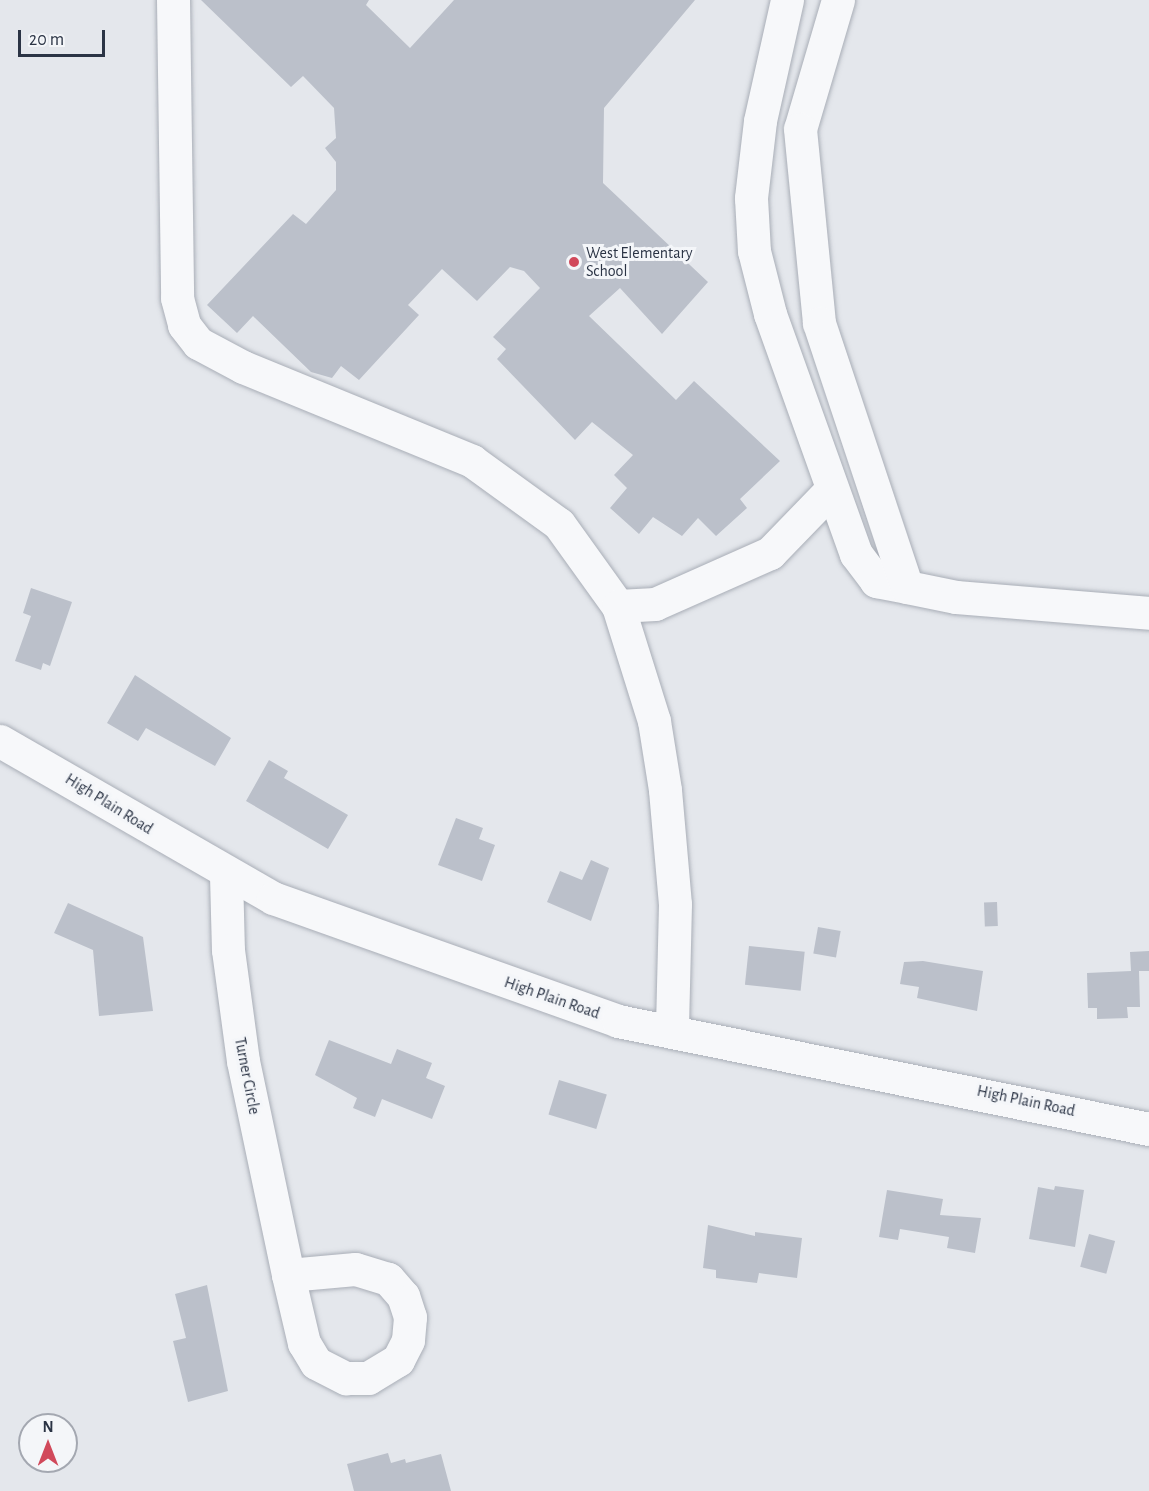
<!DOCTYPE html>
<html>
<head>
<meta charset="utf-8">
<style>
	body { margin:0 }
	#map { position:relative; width:1149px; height:1491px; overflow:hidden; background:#e4e7ec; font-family:"Alegreya Sans",sans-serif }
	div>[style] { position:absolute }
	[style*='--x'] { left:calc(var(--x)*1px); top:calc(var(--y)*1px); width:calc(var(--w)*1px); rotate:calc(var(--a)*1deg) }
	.building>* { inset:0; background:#bbc0ca; transform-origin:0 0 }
	.roads { filter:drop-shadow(0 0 2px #a9aeb7) drop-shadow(0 0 2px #a9aeb7) }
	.minor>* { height:33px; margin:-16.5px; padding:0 16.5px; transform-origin:16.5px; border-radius:16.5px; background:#f7f8fa }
	.dots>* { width:16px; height:16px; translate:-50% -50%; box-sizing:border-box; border:3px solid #f4f6f9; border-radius:50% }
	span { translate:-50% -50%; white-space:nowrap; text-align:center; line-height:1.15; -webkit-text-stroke:6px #f4f6f9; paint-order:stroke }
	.poi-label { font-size:16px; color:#2b3445 }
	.left { translate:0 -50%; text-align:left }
	.street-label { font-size:16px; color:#2b3445 }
	.north { position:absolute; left:18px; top:1413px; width:60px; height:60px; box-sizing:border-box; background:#f4f6f9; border:2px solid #a4a8b1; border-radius:50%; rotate:0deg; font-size:16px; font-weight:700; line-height:24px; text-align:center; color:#2b3445 }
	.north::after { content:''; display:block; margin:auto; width:21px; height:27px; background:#d1495b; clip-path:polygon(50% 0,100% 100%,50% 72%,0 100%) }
	.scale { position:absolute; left:18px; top:30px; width:87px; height:27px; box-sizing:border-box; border:3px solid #2b3445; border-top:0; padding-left:8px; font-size:18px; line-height:21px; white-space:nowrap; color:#2b3445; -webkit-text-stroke:4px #f4f6f9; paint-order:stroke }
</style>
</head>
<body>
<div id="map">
	<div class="building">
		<div style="clip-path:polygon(201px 0,369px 0,366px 5px,410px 48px,454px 0,695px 0,604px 108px,603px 183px,708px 282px,662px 334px,620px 288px,589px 316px,676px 400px,694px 381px,780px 461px,740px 499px,747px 508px,716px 536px,698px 518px,682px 536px,653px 517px,639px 534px,610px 508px,627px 488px,614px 475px,633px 455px,592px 422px,575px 440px,497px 359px,506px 349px,493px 337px,540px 288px,524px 271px,510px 267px,477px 301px,442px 269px,408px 305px,419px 315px,359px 380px,341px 366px,332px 378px,311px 372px,253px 316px,237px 333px,207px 305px,293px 214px,306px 224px,336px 190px,336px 162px,325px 148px,336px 138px,334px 108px,303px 76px,291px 87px)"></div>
		<div style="clip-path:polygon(31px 588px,72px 602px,50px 666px,43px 663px,41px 670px,15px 661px,31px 616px,23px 613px)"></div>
		<div style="clip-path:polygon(135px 675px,231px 738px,215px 766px,146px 728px,138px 741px,107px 723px)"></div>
		<div style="clip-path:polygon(269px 760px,288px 771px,284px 778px,348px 815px,328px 849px,246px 801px)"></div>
		<div style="clip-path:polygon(456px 818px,483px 828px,479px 839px,495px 845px,482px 881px,438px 865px)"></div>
		<div style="clip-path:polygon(591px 860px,609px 868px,591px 921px,547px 902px,560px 871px,582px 880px)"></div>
		<div style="left:997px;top:902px;width:24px;height:13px;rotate:88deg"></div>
		<div style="clip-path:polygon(68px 903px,143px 937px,153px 1011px,99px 1016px,93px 950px,54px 933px)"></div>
		<div style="left:818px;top:927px;width:23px;height:27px;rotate:10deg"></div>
		<div style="left:749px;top:946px;width:56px;height:39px;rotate:6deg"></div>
		<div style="clip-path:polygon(1149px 951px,1149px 971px,1139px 971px,1140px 1007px,1127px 1007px,1128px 1018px,1097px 1019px,1097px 1008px,1088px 1008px,1087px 973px,1131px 971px,1130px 952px)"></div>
		<div style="clip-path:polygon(923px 961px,983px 971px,977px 1011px,917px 998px,919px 987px,900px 984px,904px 962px)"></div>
		<div style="clip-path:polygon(329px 1040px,391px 1064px,397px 1049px,432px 1063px,426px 1078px,445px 1086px,432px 1119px,382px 1099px,375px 1117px,353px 1108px,357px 1098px,315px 1075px)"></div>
		<div style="left:559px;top:1080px;width:50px;height:36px;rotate:17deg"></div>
		<div style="clip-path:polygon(1055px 1186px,1084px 1190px,1075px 1247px,1029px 1239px,1038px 1187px,1054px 1190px)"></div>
		<div style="clip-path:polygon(887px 1190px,943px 1199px,940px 1215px,981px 1218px,975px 1253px,947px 1248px,949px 1237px,900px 1229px,898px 1240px,879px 1237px)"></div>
		<div style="clip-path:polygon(708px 1225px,755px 1236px,755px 1232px,802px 1238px,797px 1278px,759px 1273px,757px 1283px,716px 1278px,716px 1270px,703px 1268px)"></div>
		<div style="left:1089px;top:1234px;width:27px;height:34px;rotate:15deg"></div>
		<div style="clip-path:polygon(207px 1285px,228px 1391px,188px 1402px,173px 1341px,186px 1338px,175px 1294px)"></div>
		<div style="clip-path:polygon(388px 1453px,391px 1463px,405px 1459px,406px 1463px,441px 1454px,451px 1491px,354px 1491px,347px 1464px)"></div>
	</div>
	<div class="roads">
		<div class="minor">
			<div style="--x:173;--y:0;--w:298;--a:89.2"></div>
			<div style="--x:177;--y:298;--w:28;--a:75"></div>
			<div style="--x:184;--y:325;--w:23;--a:52"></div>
			<div style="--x:198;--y:343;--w:51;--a:28.1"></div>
			<div style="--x:243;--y:367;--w:248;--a:22.3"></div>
			<div style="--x:472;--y:461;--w:107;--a:35.9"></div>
			<div style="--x:559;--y:524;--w:101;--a:54.3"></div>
			<div style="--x:618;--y:606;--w:121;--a:72.6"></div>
			<div style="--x:654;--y:721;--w:70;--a:80.9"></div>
			<div style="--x:665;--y:790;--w:114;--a:85"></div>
			<div style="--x:675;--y:904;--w:126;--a:91.4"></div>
			<div style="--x:787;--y:0;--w:124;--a:102.6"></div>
			<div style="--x:760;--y:121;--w:78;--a:96.7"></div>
			<div style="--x:751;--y:198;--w:53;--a:86.8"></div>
			<div style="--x:754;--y:251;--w:65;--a:75.7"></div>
			<div style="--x:770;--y:314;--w:255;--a:70.3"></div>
			<div style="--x:856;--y:554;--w:34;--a:53"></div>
			<div style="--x:876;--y:581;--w:32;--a:11"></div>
			<div style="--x:838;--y:0;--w:134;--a:106.4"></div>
			<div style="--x:800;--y:129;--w:195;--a:84.4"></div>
			<div style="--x:819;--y:323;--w:278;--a:71.6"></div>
			<div style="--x:907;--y:587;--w:50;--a:11.5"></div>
			<div style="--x:956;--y:597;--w:194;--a:4.7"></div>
			<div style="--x:618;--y:606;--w:37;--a:-3"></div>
			<div style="--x:655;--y:604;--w:126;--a:-23.9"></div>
			<div style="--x:770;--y:553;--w:88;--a:-45.9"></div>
			<div style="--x:0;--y:741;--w:315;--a:29.9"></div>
			<div style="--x:273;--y:898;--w:366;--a:19.6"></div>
			<div style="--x:618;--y:1021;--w:542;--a:11.5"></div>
			<div style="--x:226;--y:875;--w:75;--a:88.5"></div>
			<div style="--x:228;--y:950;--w:112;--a:82.3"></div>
			<div style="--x:243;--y:1061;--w:219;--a:78.1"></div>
			<div style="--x:288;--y:1275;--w:70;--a:76.8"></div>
			<div style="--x:304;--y:1343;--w:23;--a:59"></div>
			<div style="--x:316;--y:1363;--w:34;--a:27"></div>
			<div style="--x:346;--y:1378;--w:22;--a:0"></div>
			<div style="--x:368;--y:1378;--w:35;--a:-31"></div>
			<div style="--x:398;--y:1360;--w:22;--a:-63"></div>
			<div style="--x:408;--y:1340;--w:23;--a:-85"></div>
			<div style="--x:410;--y:1317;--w:22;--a:-108"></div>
			<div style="--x:403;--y:1296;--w:23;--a:-131"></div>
			<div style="--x:388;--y:1279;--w:34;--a:-163"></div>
			<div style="--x:355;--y:1269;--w:67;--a:174.9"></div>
		</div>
	</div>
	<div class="dots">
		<div style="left:574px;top:262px;background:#d1495b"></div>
	</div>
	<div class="poi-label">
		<span class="left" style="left:586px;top:262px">West Elementary<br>School</span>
	</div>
	<div class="street-label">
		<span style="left:109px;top:804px;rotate:32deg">High Plain Road</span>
		<span style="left:552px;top:998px;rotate:19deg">High Plain Road</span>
		<span style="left:247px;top:1076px;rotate:79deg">Turner Circle</span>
		<span style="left:1026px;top:1101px;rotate:12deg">High Plain Road</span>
	</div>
	<div class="north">N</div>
	<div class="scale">20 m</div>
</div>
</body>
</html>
